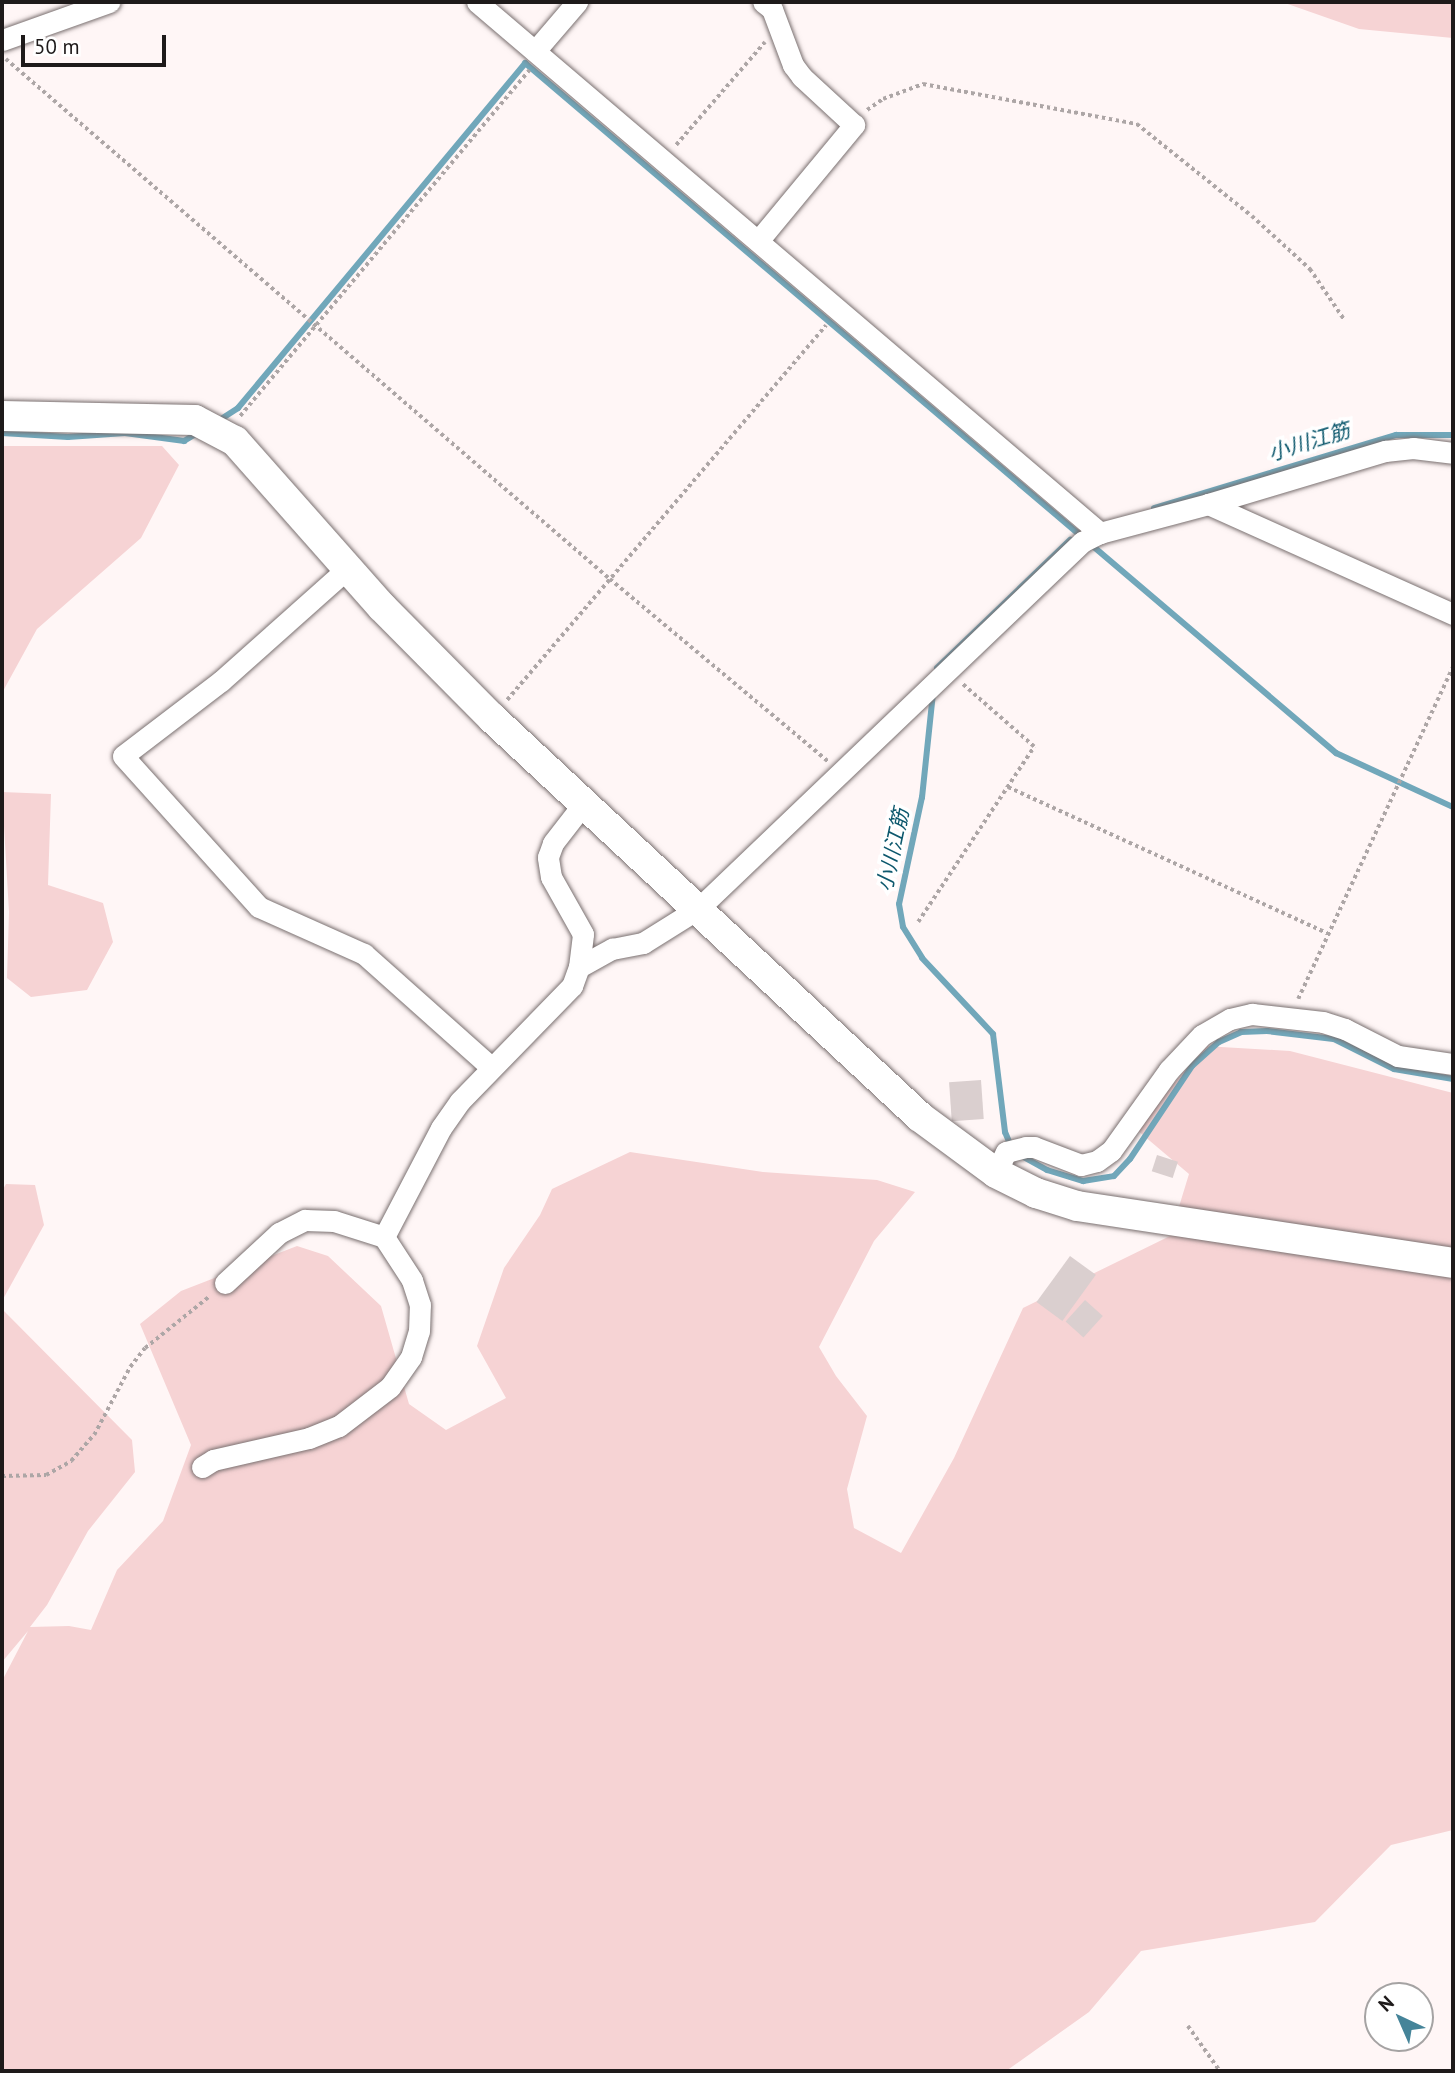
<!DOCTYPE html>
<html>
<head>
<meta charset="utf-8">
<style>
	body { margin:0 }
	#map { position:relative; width:1455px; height:2073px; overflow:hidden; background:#fff6f6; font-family:"PT Sans","Noto Sans JP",sans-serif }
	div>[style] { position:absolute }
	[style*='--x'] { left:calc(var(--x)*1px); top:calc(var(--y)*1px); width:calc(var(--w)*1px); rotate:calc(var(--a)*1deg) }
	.green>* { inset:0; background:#f6d3d4 }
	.stream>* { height:6px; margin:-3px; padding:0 3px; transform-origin:3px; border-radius:3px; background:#71a7ba }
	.building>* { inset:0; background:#dacfcf; transform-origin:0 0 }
	.path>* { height:3.5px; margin-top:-1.75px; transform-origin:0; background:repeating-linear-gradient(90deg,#ada6a6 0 3.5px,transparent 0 7px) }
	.roads { filter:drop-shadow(0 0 2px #7a7070) drop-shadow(0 0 2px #7a7070) }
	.street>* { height:21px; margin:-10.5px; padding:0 10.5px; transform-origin:10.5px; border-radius:10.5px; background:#fff }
	.secondary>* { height:30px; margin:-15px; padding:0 15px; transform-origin:15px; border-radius:15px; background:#fff }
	span { translate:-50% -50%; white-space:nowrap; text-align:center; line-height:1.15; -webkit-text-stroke:7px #fff; paint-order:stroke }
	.water-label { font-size:21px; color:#0d586d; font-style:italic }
	.frame { position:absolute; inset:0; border:4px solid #1e1a1a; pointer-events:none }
	.north { position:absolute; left:1364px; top:1982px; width:70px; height:70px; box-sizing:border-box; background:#fff; border:2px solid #a5a3a3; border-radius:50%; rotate:316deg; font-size:19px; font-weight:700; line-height:28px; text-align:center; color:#1e1a1a }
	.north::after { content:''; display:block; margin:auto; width:24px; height:32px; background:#458499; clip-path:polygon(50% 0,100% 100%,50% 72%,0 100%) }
	.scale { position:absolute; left:21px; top:35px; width:145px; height:32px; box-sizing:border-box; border:4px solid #1e1a1a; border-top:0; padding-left:9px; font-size:21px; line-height:24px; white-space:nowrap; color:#1e1a1a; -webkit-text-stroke:5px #fff; paint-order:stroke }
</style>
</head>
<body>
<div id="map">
	<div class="green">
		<div style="clip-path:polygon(1282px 2px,1453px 2px,1453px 38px,1359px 29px)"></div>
		<div style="clip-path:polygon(2px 446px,162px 446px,179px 465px,141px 538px,37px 629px,2px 693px)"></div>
		<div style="clip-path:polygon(2px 792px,51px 794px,48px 885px,103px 903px,113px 942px,87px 990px,31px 997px,7px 978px,9px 912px)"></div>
		<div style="clip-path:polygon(1204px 1046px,1290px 1051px,1453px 1093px,1453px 1830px,1391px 1845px,1315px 1922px,1141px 1951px,1089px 2012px,1006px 2071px,2px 2071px,2px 1681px,28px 1631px,2px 1662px,2px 1309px,132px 1440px,135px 1472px,88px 1531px,47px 1605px,30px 1627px,69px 1626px,91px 1630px,117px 1570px,163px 1521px,191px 1445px,140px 1324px,181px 1291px,297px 1246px,328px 1256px,381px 1306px,409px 1404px,446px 1430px,506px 1398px,477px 1346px,504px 1268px,540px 1215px,552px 1189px,630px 1152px,763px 1172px,877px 1180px,915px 1192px,874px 1241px,819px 1347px,836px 1376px,867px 1416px,847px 1489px,854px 1528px,901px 1553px,954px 1458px,1023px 1308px,1170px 1236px,1189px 1174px,1137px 1130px)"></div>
		<div style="clip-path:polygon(6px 1184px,35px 1185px,44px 1225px,2px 1301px,2px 1191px)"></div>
	</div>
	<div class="stream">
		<div style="--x:218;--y:421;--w:24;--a:-33"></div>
		<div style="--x:238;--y:408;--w:449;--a:-50.2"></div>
		<div style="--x:525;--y:63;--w:1065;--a:40.39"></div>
		<div style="--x:1336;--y:753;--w:129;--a:24.8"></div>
		<div style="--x:2;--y:433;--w:66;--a:3.5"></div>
		<div style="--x:68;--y:437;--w:57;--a:-4"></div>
		<div style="--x:125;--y:433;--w:60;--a:7.7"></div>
		<div style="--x:184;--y:441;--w:17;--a:-31"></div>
		<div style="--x:1154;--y:508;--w:253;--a:-16.8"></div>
		<div style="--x:1396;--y:435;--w:57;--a:0"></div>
		<div style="--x:937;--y:668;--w:185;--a:-43.9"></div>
		<div style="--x:933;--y:693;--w:105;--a:96"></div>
		<div style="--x:922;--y:797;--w:109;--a:102.1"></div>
		<div style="--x:899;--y:904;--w:23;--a:80"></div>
		<div style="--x:903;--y:927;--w:36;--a:58"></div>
		<div style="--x:922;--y:958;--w:104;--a:46.9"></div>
		<div style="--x:993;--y:1034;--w:99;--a:83"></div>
		<div style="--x:1005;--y:1132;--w:15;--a:67"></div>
		<div style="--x:1018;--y:1154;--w:33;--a:29"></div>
		<div style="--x:1047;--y:1170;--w:38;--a:17"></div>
		<div style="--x:1083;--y:1181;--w:31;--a:-9"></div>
		<div style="--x:1114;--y:1176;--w:23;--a:-47"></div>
		<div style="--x:1130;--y:1159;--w:112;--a:-56.3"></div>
		<div style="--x:1192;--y:1066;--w:36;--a:-42"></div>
		<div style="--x:1219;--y:1042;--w:24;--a:-24"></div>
		<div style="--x:1241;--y:1032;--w:26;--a:-2"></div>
		<div style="--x:1267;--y:1031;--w:67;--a:6.8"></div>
		<div style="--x:1334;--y:1039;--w:67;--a:26.6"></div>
		<div style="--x:1394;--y:1069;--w:60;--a:9.6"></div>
	</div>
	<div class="building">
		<div style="left:981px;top:1080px;width:39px;height:32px;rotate:86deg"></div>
		<div style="left:1157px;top:1155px;width:22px;height:17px;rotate:18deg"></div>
		<div style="left:1070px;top:1256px;width:32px;height:57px;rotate:36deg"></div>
		<div style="left:1085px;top:1300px;width:24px;height:29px;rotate:42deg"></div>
	</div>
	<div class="path">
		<div style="--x:6;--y:59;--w:797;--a:40.73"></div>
		<div style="--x:610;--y:579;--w:284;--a:39.9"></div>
		<div style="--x:867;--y:110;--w:19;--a:-35"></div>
		<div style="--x:883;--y:99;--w:43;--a:-20.6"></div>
		<div style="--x:923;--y:84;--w:218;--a:10.6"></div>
		<div style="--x:1137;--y:124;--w:147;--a:38.7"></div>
		<div style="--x:1252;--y:216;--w:79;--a:42.4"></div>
		<div style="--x:1310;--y:269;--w:60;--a:55.8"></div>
		<div style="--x:676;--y:145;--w:136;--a:-49.2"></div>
		<div style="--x:240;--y:416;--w:451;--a:-50.1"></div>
		<div style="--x:507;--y:700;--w:492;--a:-49.6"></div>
		<div style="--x:1008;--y:787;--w:351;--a:24.6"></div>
		<div style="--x:918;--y:922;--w:210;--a:-56.5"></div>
		<div style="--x:1034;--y:747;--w:96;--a:-138.8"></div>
		<div style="--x:1298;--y:999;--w:366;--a:-65"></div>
		<div style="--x:2;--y:1476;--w:44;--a:-1.3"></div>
		<div style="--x:46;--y:1475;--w:29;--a:-29"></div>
		<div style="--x:71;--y:1461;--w:35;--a:-49"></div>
		<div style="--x:94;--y:1435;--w:77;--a:-62.1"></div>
		<div style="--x:130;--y:1367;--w:24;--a:-52"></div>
		<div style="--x:145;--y:1348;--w:83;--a:-38.7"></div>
		<div style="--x:1188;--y:2026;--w:55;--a:54.6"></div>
	</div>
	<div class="roads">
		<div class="street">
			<div style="--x:477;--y:2;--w:819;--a:40.44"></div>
			<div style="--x:1100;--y:533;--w:112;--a:-15"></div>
			<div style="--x:1208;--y:504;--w:185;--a:-16.7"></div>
			<div style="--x:1385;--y:451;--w:28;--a:-6"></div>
			<div style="--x:1413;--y:448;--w:40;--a:7.1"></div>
			<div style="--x:2;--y:40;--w:114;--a:-19.6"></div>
			<div style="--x:535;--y:51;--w:65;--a:-49.4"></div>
			<div style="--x:758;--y:241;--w:151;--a:-50.4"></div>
			<div style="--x:854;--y:125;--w:71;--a:-137.3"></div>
			<div style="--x:802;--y:77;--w:15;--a:-127"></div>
			<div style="--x:793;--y:65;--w:60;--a:-110.6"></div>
			<div style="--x:772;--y:9;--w:11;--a:-142"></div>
			<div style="--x:1208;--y:504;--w:269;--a:24.2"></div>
			<div style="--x:349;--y:567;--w:171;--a:138.3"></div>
			<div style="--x:221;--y:681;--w:123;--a:142.6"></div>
			<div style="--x:123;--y:756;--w:203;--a:48"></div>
			<div style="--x:259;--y:907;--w:115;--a:24.1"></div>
			<div style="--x:364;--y:954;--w:170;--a:41.7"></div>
			<div style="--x:579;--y:967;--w:38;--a:-29"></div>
			<div style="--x:612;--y:949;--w:32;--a:-11"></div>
			<div style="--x:643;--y:943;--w:66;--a:-32"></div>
			<div style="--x:699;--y:908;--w:530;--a:-43.7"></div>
			<div style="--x:1082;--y:542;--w:20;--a:-27"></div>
			<div style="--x:996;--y:1173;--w:23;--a:-65"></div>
			<div style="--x:1006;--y:1152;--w:21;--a:-14"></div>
			<div style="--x:1026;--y:1147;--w:8;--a:0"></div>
			<div style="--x:1034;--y:1147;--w:50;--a:21"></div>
			<div style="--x:1081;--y:1165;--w:16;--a:-14"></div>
			<div style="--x:1097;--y:1161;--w:17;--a:-36"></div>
			<div style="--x:1111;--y:1151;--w:100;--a:-54.4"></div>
			<div style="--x:1169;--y:1070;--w:48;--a:-46.7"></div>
			<div style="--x:1202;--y:1035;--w:32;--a:-30"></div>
			<div style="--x:1230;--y:1019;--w:23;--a:-13"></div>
			<div style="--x:1252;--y:1014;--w:71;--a:6.4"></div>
			<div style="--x:1323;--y:1022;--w:23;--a:18"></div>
			<div style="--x:1345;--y:1029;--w:59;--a:27"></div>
			<div style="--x:1398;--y:1056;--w:56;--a:8.3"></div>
			<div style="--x:225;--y:1283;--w:74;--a:-42.8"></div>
			<div style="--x:279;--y:1233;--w:29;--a:-27"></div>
			<div style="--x:305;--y:1220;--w:29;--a:2"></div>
			<div style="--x:334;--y:1221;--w:52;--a:17.7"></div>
			<div style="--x:384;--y:1237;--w:123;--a:-62.4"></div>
			<div style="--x:441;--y:1128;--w:33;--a:-55"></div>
			<div style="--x:460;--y:1101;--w:161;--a:-45.8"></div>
			<div style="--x:572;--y:986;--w:20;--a:-70"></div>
			<div style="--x:579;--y:967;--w:33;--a:-83"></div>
			<div style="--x:583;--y:934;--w:65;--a:-119.3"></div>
			<div style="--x:551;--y:877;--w:20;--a:-99"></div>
			<div style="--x:548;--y:857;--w:15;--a:-70"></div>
			<div style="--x:553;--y:843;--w:51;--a:-52.2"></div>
			<div style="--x:202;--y:1467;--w:13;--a:-32"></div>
			<div style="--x:213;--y:1460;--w:98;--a:-12.9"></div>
			<div style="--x:309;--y:1438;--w:32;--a:-22"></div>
			<div style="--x:339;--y:1426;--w:64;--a:-37.4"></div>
			<div style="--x:390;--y:1387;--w:37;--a:-55"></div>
			<div style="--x:411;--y:1357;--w:27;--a:-73"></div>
			<div style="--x:419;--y:1331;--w:26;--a:-88"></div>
			<div style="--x:420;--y:1305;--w:26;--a:-108"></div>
			<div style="--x:412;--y:1280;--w:51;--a:-123.1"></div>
		</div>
		<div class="secondary">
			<div style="--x:2;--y:416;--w:193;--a:1.2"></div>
			<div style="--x:195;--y:420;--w:45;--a:27.7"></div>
			<div style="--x:235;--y:441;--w:222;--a:48.5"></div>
			<div style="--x:382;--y:607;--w:156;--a:45.3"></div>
			<div style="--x:492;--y:718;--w:585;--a:42.99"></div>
			<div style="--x:920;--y:1117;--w:94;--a:36.4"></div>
			<div style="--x:996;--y:1173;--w:45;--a:26.6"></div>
			<div style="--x:1036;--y:1193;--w:43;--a:17.6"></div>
			<div style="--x:1077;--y:1206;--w:380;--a:8.6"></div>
		</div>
	</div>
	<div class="water-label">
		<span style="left:1309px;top:442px;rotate:-17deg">小川江筋</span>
		<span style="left:893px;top:850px;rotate:-78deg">小川江筋</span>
	</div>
	<div class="frame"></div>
	<div class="north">N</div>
	<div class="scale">50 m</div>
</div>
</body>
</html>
